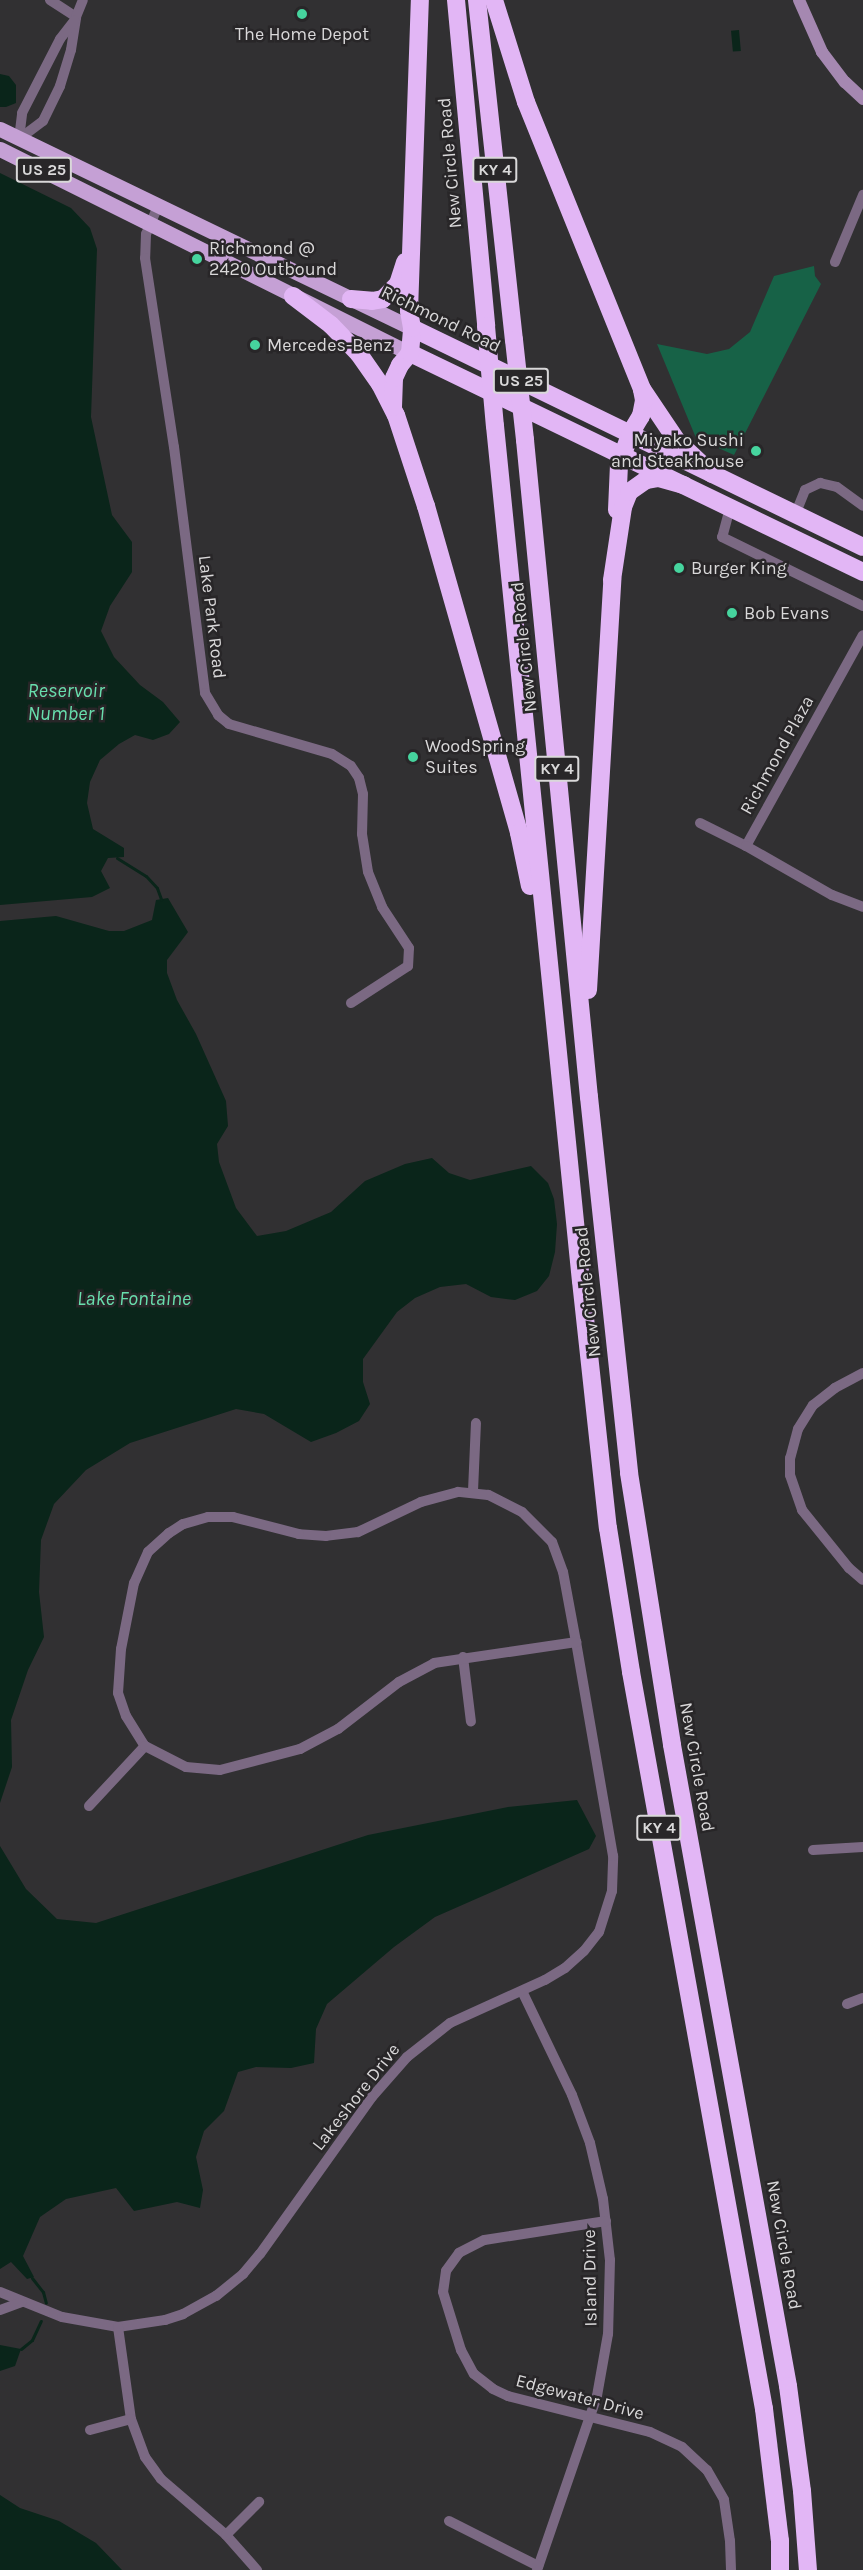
<!DOCTYPE html>
<html>
<head>
<meta charset="utf-8">
<style>
	body { margin:0 }
	#map { position:relative; width:863px; height:2570px; overflow:hidden; background:#313032; font-family:Karla,sans-serif }
	div>[style] { position:absolute }
	[style*='--x'] { left:calc(var(--x)*1px); top:calc(var(--y)*1px); width:calc(var(--w)*1px); rotate:calc(var(--a)*1deg) }
	.green>* { inset:0; background:#176247 }
	.water>* { inset:0; background:#0a251a; transform-origin:0 0 }
	.stream>* { height:3px; margin:-1.5px; padding:0 1.5px; transform-origin:1.5px; border-radius:1.5px; background:#0a251a }
	.street>* { height:10px; margin:-5px; padding:0 5px; transform-origin:5px; border-radius:5px; background:#7b6983 }
	.secondary>* { height:12px; margin:-6px; padding:0 6px; transform-origin:6px; border-radius:6px; background:#a588b1 }
	.primary>* { height:15px; margin:-7.5px; padding:0 7.5px; transform-origin:7.5px; border-radius:7.5px; background:#c5a0d5 }
	.highway>* { height:18px; margin:-9px; padding:0 9px; transform-origin:9px; border-radius:9px; background:#e2b6f5 }
	.highway-bridge>* { height:18px; margin:-9px; padding:0 9px; transform-origin:9px; border-radius:9px; background:#e2b6f5 }
	.dots>* { width:16px; height:16px; translate:-50% -50%; box-sizing:border-box; border:3px solid #282628; border-radius:50% }
	span { translate:-50% -50%; white-space:nowrap; text-align:center; line-height:1.15; -webkit-text-stroke:5px #282628; paint-order:stroke }
	.shield-label span { padding:2px 4px; background:#282628; border:2px solid; border-radius:4px; -webkit-text-stroke-width:0 }
	.shield-label { font-size:16px; color:#d9d8d9; font-weight:700 }
	.poi-label { font-size:18px; color:#d9d8d9 }
	.left { translate:0 -50%; text-align:left }
	.right { translate:-100% -50%; text-align:right }
	.street-label { font-size:18px; color:#d9d8d9 }
	.water-label { font-size:20px; color:#68dead; font-style:italic }
</style>
</head>
<body>
<div id="map">
	<div class="green">
		<div style="clip-path:polygon(814px 266px,815px 276px,821px 284px,734px 455px,696px 438px,657px 344px,707px 354px,729px 349px,750px 332px,774px 276px)"></div>
	</div>
	<div class="water">
		<div style="left:739px;top:30px;width:21px;height:8px;rotate:85deg"></div>
		<div style="clip-path:polygon(0 74px,9px 76px,16px 85px,16px 103px,6px 107px,0 107px)"></div>
		<div style="clip-path:polygon(0 173px,71px 208px,90px 228px,97px 249px,91px 417px,112px 515px,132px 542px,132px 572px,110px 606px,101px 631px,114px 657px,140px 685px,163px 702px,180px 722px,169px 734px,153px 740px,135px 735px,119px 744px,100px 760px,90px 782px,87px 803px,93px 829px,124px 848px,124px 857px,108px 858px,101px 871px,110px 888px,92px 897px,0 905px)"></div>
		<div style="clip-path:polygon(168px 898px,188px 932px,167px 960px,167px 973px,177px 1000px,196px 1034px,226px 1101px,228px 1126px,217px 1144px,219px 1162px,236px 1208px,257px 1236px,286px 1231px,331px 1212px,365px 1181px,405px 1164px,432px 1158px,449px 1173px,470px 1180px,531px 1166px,548px 1183px,554px 1199px,557px 1224px,555px 1252px,549px 1276px,537px 1291px,515px 1300px,491px 1297px,466px 1284px,440px 1287px,415px 1298px,397px 1312px,363px 1359px,363px 1382px,370px 1404px,359px 1421px,336px 1433px,311px 1442px,264px 1414px,236px 1409px,130px 1443px,86px 1470px,54px 1504px,41px 1540px,39px 1592px,44px 1637px,28px 1670px,11px 1720px,12px 1767px,0 1803px,0 921px,56px 916px,109px 931px,124px 931px,152px 920px,156px 900px)"></div>
		<div style="clip-path:polygon(577px 1800px,596px 1836px,589px 1849px,435px 1917px,394px 1947px,327px 2004px,316px 2029px,314px 2063px,291px 2068px,256px 2067px,238px 2072px,224px 2111px,204px 2131px,196px 2157px,203px 2190px,200px 2208px,177px 2202px,134px 2211px,116px 2188px,66px 2199px,40px 2217px,23px 2256px,34px 2277px,27px 2279px,11px 2262px,0 2269px,0 1846px,26px 1889px,57px 1919px,96px 1923px,368px 1835px,508px 1807px)"></div>
		<div style="clip-path:polygon(0 2345px,21px 2349px,15px 2366px,0 2371px)"></div>
		<div style="clip-path:polygon(0 2495px,20px 2508px,59px 2521px,96px 2543px,122px 2570px,0 2570px)"></div>
	</div>
	<div class="stream">
		<div style="--x:117;--y:858;--w:34;--a:32"></div>
		<div style="--x:146;--y:876;--w:16;--a:47"></div>
		<div style="--x:157;--y:888;--w:12;--a:70"></div>
		<div style="--x:32;--y:2278;--w:18;--a:52"></div>
		<div style="--x:43;--y:2292;--w:11;--a:75"></div>
		<div style="--x:21;--y:2349;--w:14;--a:-39"></div>
		<div style="--x:32;--y:2340;--w:21;--a:-65"></div>
	</div>
	<div class="street">
		<div style="--x:50;--y:0;--w:31;--a:33"></div>
		<div style="--x:19;--y:139;--w:30;--a:-37"></div>
		<div style="--x:43;--y:121;--w:39;--a:-64"></div>
		<div style="--x:60;--y:86;--w:38;--a:-73"></div>
		<div style="--x:71;--y:50;--w:33;--a:-81"></div>
		<div style="--x:76;--y:17;--w:18;--a:-68"></div>
		<div style="--x:19;--y:139;--w:26;--a:-83"></div>
		<div style="--x:22;--y:113;--w:83;--a:-62.8"></div>
		<div style="--x:60;--y:39;--w:23;--a:-52"></div>
		<div style="--x:158;--y:206;--w:30;--a:113"></div>
		<div style="--x:146;--y:234;--w:24;--a:92"></div>
		<div style="--x:145;--y:258;--w:191;--a:81.3"></div>
		<div style="--x:174;--y:447;--w:248;--a:82.8"></div>
		<div style="--x:205;--y:693;--w:26;--a:59"></div>
		<div style="--x:218;--y:715;--w:14;--a:39"></div>
		<div style="--x:229;--y:724;--w:107;--a:16.2"></div>
		<div style="--x:332;--y:754;--w:22;--a:32"></div>
		<div style="--x:351;--y:766;--w:14;--a:56"></div>
		<div style="--x:359;--y:778;--w:16;--a:76"></div>
		<div style="--x:363;--y:794;--w:40;--a:91.4"></div>
		<div style="--x:362;--y:834;--w:38;--a:81"></div>
		<div style="--x:368;--y:872;--w:38;--a:68"></div>
		<div style="--x:382;--y:907;--w:49;--a:56.6"></div>
		<div style="--x:409;--y:948;--w:18;--a:93"></div>
		<div style="--x:408;--y:966;--w:68;--a:147"></div>
		<div style="--x:835;--y:262;--w:73;--a:-67.3"></div>
		<div style="--x:730;--y:508;--w:30;--a:105"></div>
		<div style="--x:722;--y:537;--w:157;--a:26.1"></div>
		<div style="--x:795;--y:515;--w:27;--a:-68"></div>
		<div style="--x:805;--y:490;--w:17;--a:-25"></div>
		<div style="--x:820;--y:483;--w:17;--a:13"></div>
		<div style="--x:837;--y:487;--w:32;--a:36"></div>
		<div style="--x:700;--y:823;--w:51;--a:26.6"></div>
		<div style="--x:746;--y:846;--w:241;--a:-61"></div>
		<div style="--x:746;--y:846;--w:99;--a:29.7"></div>
		<div style="--x:832;--y:895;--w:33;--a:21"></div>
		<div style="--x:863;--y:1373;--w:32;--a:152"></div>
		<div style="--x:835;--y:1388;--w:28;--a:142"></div>
		<div style="--x:813;--y:1405;--w:28;--a:122"></div>
		<div style="--x:798;--y:1429;--w:30;--a:105"></div>
		<div style="--x:790;--y:1458;--w:17;--a:90"></div>
		<div style="--x:790;--y:1475;--w:37;--a:71"></div>
		<div style="--x:802;--y:1510;--w:75;--a:51"></div>
		<div style="--x:849;--y:1568;--w:18;--a:41"></div>
		<div style="--x:473;--y:1491;--w:68;--a:-87.5"></div>
		<div style="--x:463;--y:1657;--w:65;--a:83"></div>
		<div style="--x:89;--y:1806;--w:82;--a:-47"></div>
		<div style="--x:813;--y:1850;--w:50;--a:-3.4"></div>
		<div style="--x:522;--y:1991;--w:115;--a:64.3"></div>
		<div style="--x:572;--y:2095;--w:51;--a:69.4"></div>
		<div style="--x:590;--y:2143;--w:57;--a:76.9"></div>
		<div style="--x:603;--y:2199;--w:61;--a:83.5"></div>
		<div style="--x:610;--y:2260;--w:74;--a:91.5"></div>
		<div style="--x:608;--y:2334;--w:63;--a:100.1"></div>
		<div style="--x:597;--y:2396;--w:184;--a:109"></div>
		<div style="--x:847;--y:2004;--w:17;--a:-21"></div>
		<div style="--x:606;--y:2221;--w:123;--a:171.1"></div>
		<div style="--x:484;--y:2240;--w:28;--a:153"></div>
		<div style="--x:459;--y:2253;--w:22;--a:126"></div>
		<div style="--x:446;--y:2271;--w:21;--a:98"></div>
		<div style="--x:443;--y:2292;--w:61;--a:72.8"></div>
		<div style="--x:461;--y:2350;--w:27;--a:62"></div>
		<div style="--x:474;--y:2374;--w:24;--a:38"></div>
		<div style="--x:493;--y:2389;--w:17;--a:25"></div>
		<div style="--x:508;--y:2396;--w:146;--a:14.2"></div>
		<div style="--x:650;--y:2432;--w:35;--a:25"></div>
		<div style="--x:682;--y:2447;--w:34;--a:43"></div>
		<div style="--x:707;--y:2470;--w:34;--a:60"></div>
		<div style="--x:724;--y:2500;--w:41;--a:81.7"></div>
		<div style="--x:730;--y:2541;--w:29;--a:88"></div>
		<div style="--x:0;--y:2292;--w:67;--a:22"></div>
		<div style="--x:62;--y:2317;--w:57;--a:10.1"></div>
		<div style="--x:118;--y:2327;--w:48;--a:-8.5"></div>
		<div style="--x:165;--y:2320;--w:19;--a:-18"></div>
		<div style="--x:183;--y:2314;--w:38;--a:-29"></div>
		<div style="--x:216;--y:2296;--w:35;--a:-39"></div>
		<div style="--x:243;--y:2274;--w:26;--a:-50"></div>
		<div style="--x:260;--y:2254;--w:193;--a:-54.5"></div>
		<div style="--x:372;--y:2097;--w:53;--a:-48.8"></div>
		<div style="--x:407;--y:2057;--w:55;--a:-38.3"></div>
		<div style="--x:450;--y:2023;--w:104;--a:-24.4"></div>
		<div style="--x:545;--y:1980;--w:23;--a:-31"></div>
		<div style="--x:565;--y:1968;--w:25;--a:-42"></div>
		<div style="--x:584;--y:1951;--w:24;--a:-52"></div>
		<div style="--x:599;--y:1932;--w:43;--a:-72.4"></div>
		<div style="--x:612;--y:1891;--w:35;--a:-88"></div>
		<div style="--x:613;--y:1856;--w:217;--a:-99.8"></div>
		<div style="--x:576;--y:1642;--w:71;--a:-100.5"></div>
		<div style="--x:563;--y:1572;--w:32;--a:-110"></div>
		<div style="--x:552;--y:1542;--w:42;--a:-135"></div>
		<div style="--x:522;--y:1512;--w:38;--a:-153"></div>
		<div style="--x:488;--y:1495;--w:30;--a:-174"></div>
		<div style="--x:458;--y:1492;--w:38;--a:165"></div>
		<div style="--x:421;--y:1502;--w:70;--a:154.5"></div>
		<div style="--x:358;--y:1532;--w:32;--a:173"></div>
		<div style="--x:326;--y:1536;--w:27;--a:-176"></div>
		<div style="--x:299;--y:1534;--w:68;--a:-165.6"></div>
		<div style="--x:233;--y:1517;--w:25;--a:180"></div>
		<div style="--x:208;--y:1517;--w:26;--a:164"></div>
		<div style="--x:183;--y:1524;--w:17;--a:147"></div>
		<div style="--x:169;--y:1533;--w:28;--a:138"></div>
		<div style="--x:148;--y:1552;--w:34;--a:114"></div>
		<div style="--x:134;--y:1583;--w:67;--a:101.1"></div>
		<div style="--x:121;--y:1649;--w:44;--a:93.9"></div>
		<div style="--x:118;--y:1693;--w:24;--a:71"></div>
		<div style="--x:126;--y:1716;--w:36;--a:58"></div>
		<div style="--x:145;--y:1746;--w:46;--a:27.1"></div>
		<div style="--x:186;--y:1767;--w:34;--a:5"></div>
		<div style="--x:220;--y:1770;--w:83;--a:-14.7"></div>
		<div style="--x:300;--y:1749;--w:43;--a:-27.8"></div>
		<div style="--x:338;--y:1729;--w:77;--a:-37.6"></div>
		<div style="--x:399;--y:1682;--w:40;--a:-28"></div>
		<div style="--x:434;--y:1663;--w:144;--a:-8.4"></div>
		<div style="--x:0;--y:2310;--w:23;--a:-20"></div>
		<div style="--x:118;--y:2327;--w:93;--a:82"></div>
		<div style="--x:131;--y:2419;--w:40;--a:69.8"></div>
		<div style="--x:145;--y:2457;--w:27;--a:54"></div>
		<div style="--x:161;--y:2479;--w:86;--a:40.7"></div>
		<div style="--x:226;--y:2535;--w:47;--a:48.5"></div>
		<div style="--x:90;--y:2430;--w:42;--a:-15"></div>
		<div style="--x:449;--y:2521;--w:100;--a:26.8"></div>
		<div style="--x:226;--y:2535;--w:47;--a:-45"></div>
	</div>
	<div class="secondary">
		<div style="--x:799;--y:0;--w:57;--a:66.1"></div>
		<div style="--x:822;--y:52;--w:38;--a:53"></div>
		<div style="--x:845;--y:82;--w:25;--a:43"></div>
	</div>
	<div class="primary">
		<div style="--x:0;--y:129;--w:458;--a:25.8"></div>
		<div style="--x:0;--y:149;--w:458;--a:26.5"></div>
	</div>
	<div class="highway">
		<div style="--x:456;--y:0;--w:327;--a:84.7"></div>
		<div style="--x:477;--y:0;--w:342;--a:83.8"></div>
		<div style="--x:494;--y:0;--w:107;--a:72.6"></div>
		<div style="--x:526;--y:102;--w:310;--a:68"></div>
		<div style="--x:642;--y:389;--w:63;--a:56.1"></div>
		<div style="--x:677;--y:441;--w:48;--a:43.3"></div>
		<div style="--x:293;--y:296;--w:48;--a:37.3"></div>
		<div style="--x:331;--y:325;--w:40;--a:46"></div>
		<div style="--x:359;--y:354;--w:37;--a:55"></div>
		<div style="--x:380;--y:384;--w:35;--a:63"></div>
		<div style="--x:396;--y:415;--w:96;--a:71.8"></div>
		<div style="--x:426;--y:506;--w:340;--a:74.1"></div>
		<div style="--x:519;--y:833;--w:54;--a:78.3"></div>
		<div style="--x:351;--y:299;--w:21;--a:5"></div>
		<div style="--x:372;--y:301;--w:11;--a:-10"></div>
		<div style="--x:383;--y:299;--w:21;--a:-45"></div>
		<div style="--x:398;--y:284;--w:23;--a:-72"></div>
		<div style="--x:412;--y:328;--w:501;--a:25.9"></div>
		<div style="--x:410;--y:353;--w:503;--a:25.8"></div>
		<div style="--x:393;--y:407;--w:29;--a:-88"></div>
		<div style="--x:394;--y:378;--w:14;--a:-65"></div>
		<div style="--x:400;--y:365;--w:16;--a:-50"></div>
		<div style="--x:410;--y:353;--w:25;--a:-85"></div>
		<div style="--x:412;--y:328;--w:17;--a:-100"></div>
		<div style="--x:409;--y:311;--w:311;--a:-88"></div>
		<div style="--x:495;--y:426;--w:859;--a:84.26"></div>
		<div style="--x:581;--y:1281;--w:248;--a:83.8"></div>
		<div style="--x:608;--y:1528;--w:146;--a:80.9"></div>
		<div style="--x:631;--y:1672;--w:749;--a:79.77"></div>
		<div style="--x:764;--y:2409;--w:133;--a:83.1"></div>
		<div style="--x:780;--y:2541;--w:29;--a:90"></div>
		<div style="--x:525;--y:440;--w:660;--a:84.44"></div>
		<div style="--x:589;--y:1097;--w:378;--a:83.9"></div>
		<div style="--x:629;--y:1473;--w:275;--a:81"></div>
		<div style="--x:672;--y:1745;--w:651;--a:79.74"></div>
		<div style="--x:788;--y:2386;--w:106;--a:82.4"></div>
		<div style="--x:802;--y:2491;--w:79;--a:85.7"></div>
		<div style="--x:617;--y:510;--w:45;--a:-87.5"></div>
		<div style="--x:619;--y:465;--w:33;--a:-70"></div>
		<div style="--x:630;--y:434;--w:21;--a:-59"></div>
		<div style="--x:641;--y:416;--w:16;--a:-79"></div>
		<div style="--x:644;--y:400;--w:10;--a:-101"></div>
		<div style="--x:588;--y:990;--w:411;--a:-86.6"></div>
		<div style="--x:612;--y:580;--w:74;--a:-81.4"></div>
		<div style="--x:623;--y:507;--w:16;--a:-68"></div>
		<div style="--x:629;--y:492;--w:21;--a:-35"></div>
		<div style="--x:646;--y:480;--w:13;--a:-9"></div>
		<div style="--x:659;--y:478;--w:26;--a:16"></div>
	</div>
	<div class="highway-bridge">
		<div style="--x:486;--y:326;--w:100;--a:84.9"></div>
		<div style="--x:514;--y:340;--w:101;--a:83.7"></div>
	</div>
	<div class="dots">
		<div style="left:302px;top:14px;background:#46d49e"></div>
		<div style="left:197px;top:259px;background:#46d49e"></div>
		<div style="left:255px;top:345px;background:#46d49e"></div>
		<div style="left:756px;top:451px;background:#46d49e"></div>
		<div style="left:679px;top:568px;background:#46d49e"></div>
		<div style="left:732px;top:613px;background:#46d49e"></div>
		<div style="left:413px;top:757px;background:#46d49e"></div>
	</div>
	<div class="shield-label">
		<span style="left:44px;top:170px">US 25</span>
		<span style="left:495px;top:170px">KY 4</span>
		<span style="left:521px;top:381px">US 25</span>
		<span style="left:557px;top:769px">KY 4</span>
		<span style="left:659px;top:1828px">KY 4</span>
	</div>
	<div class="poi-label">
		<span style="left:302px;top:34px">The Home Depot</span>
		<span class="left" style="left:209px;top:259px">Richmond @<br>2420 Outbound</span>
		<span class="left" style="left:267px;top:345px">Mercedes-Benz</span>
		<span class="right" style="left:744px;top:451px">Miyako Sushi<br>and Steakhouse</span>
		<span class="left" style="left:691px;top:568px">Burger King</span>
		<span class="left" style="left:744px;top:613px">Bob Evans</span>
		<span class="left" style="left:425px;top:757px">WoodSpring<br>Suites</span>
	</div>
	<div class="street-label">
		<span style="left:450px;top:163px;rotate:-95deg">New Circle Road</span>
		<span style="left:441px;top:319px;rotate:26deg">Richmond Road</span>
		<span style="left:212px;top:617px;rotate:83deg">Lake Park Road</span>
		<span style="left:524px;top:647px;rotate:-96deg">New Circle Road</span>
		<span style="left:777px;top:755px;rotate:-61deg">Richmond Plaza</span>
		<span style="left:588px;top:1292px;rotate:-96deg">New Circle Road</span>
		<span style="left:697px;top:1767px;rotate:80deg">New Circle Road</span>
		<span style="left:356px;top:2097px;rotate:-52deg">Lakeshore Drive</span>
		<span style="left:784px;top:2245px;rotate:80deg">New Circle Road</span>
		<span style="left:590px;top:2278px;rotate:-91deg">Island Drive</span>
		<span style="left:580px;top:2397px;rotate:15deg">Edgewater Drive</span>
	</div>
	<div class="water-label">
		<span style="left:66px;top:702px">Reservoir<br>Number 1</span>
		<span style="left:134px;top:1298px">Lake Fontaine</span>
	</div>
</div>
</body>
</html>
